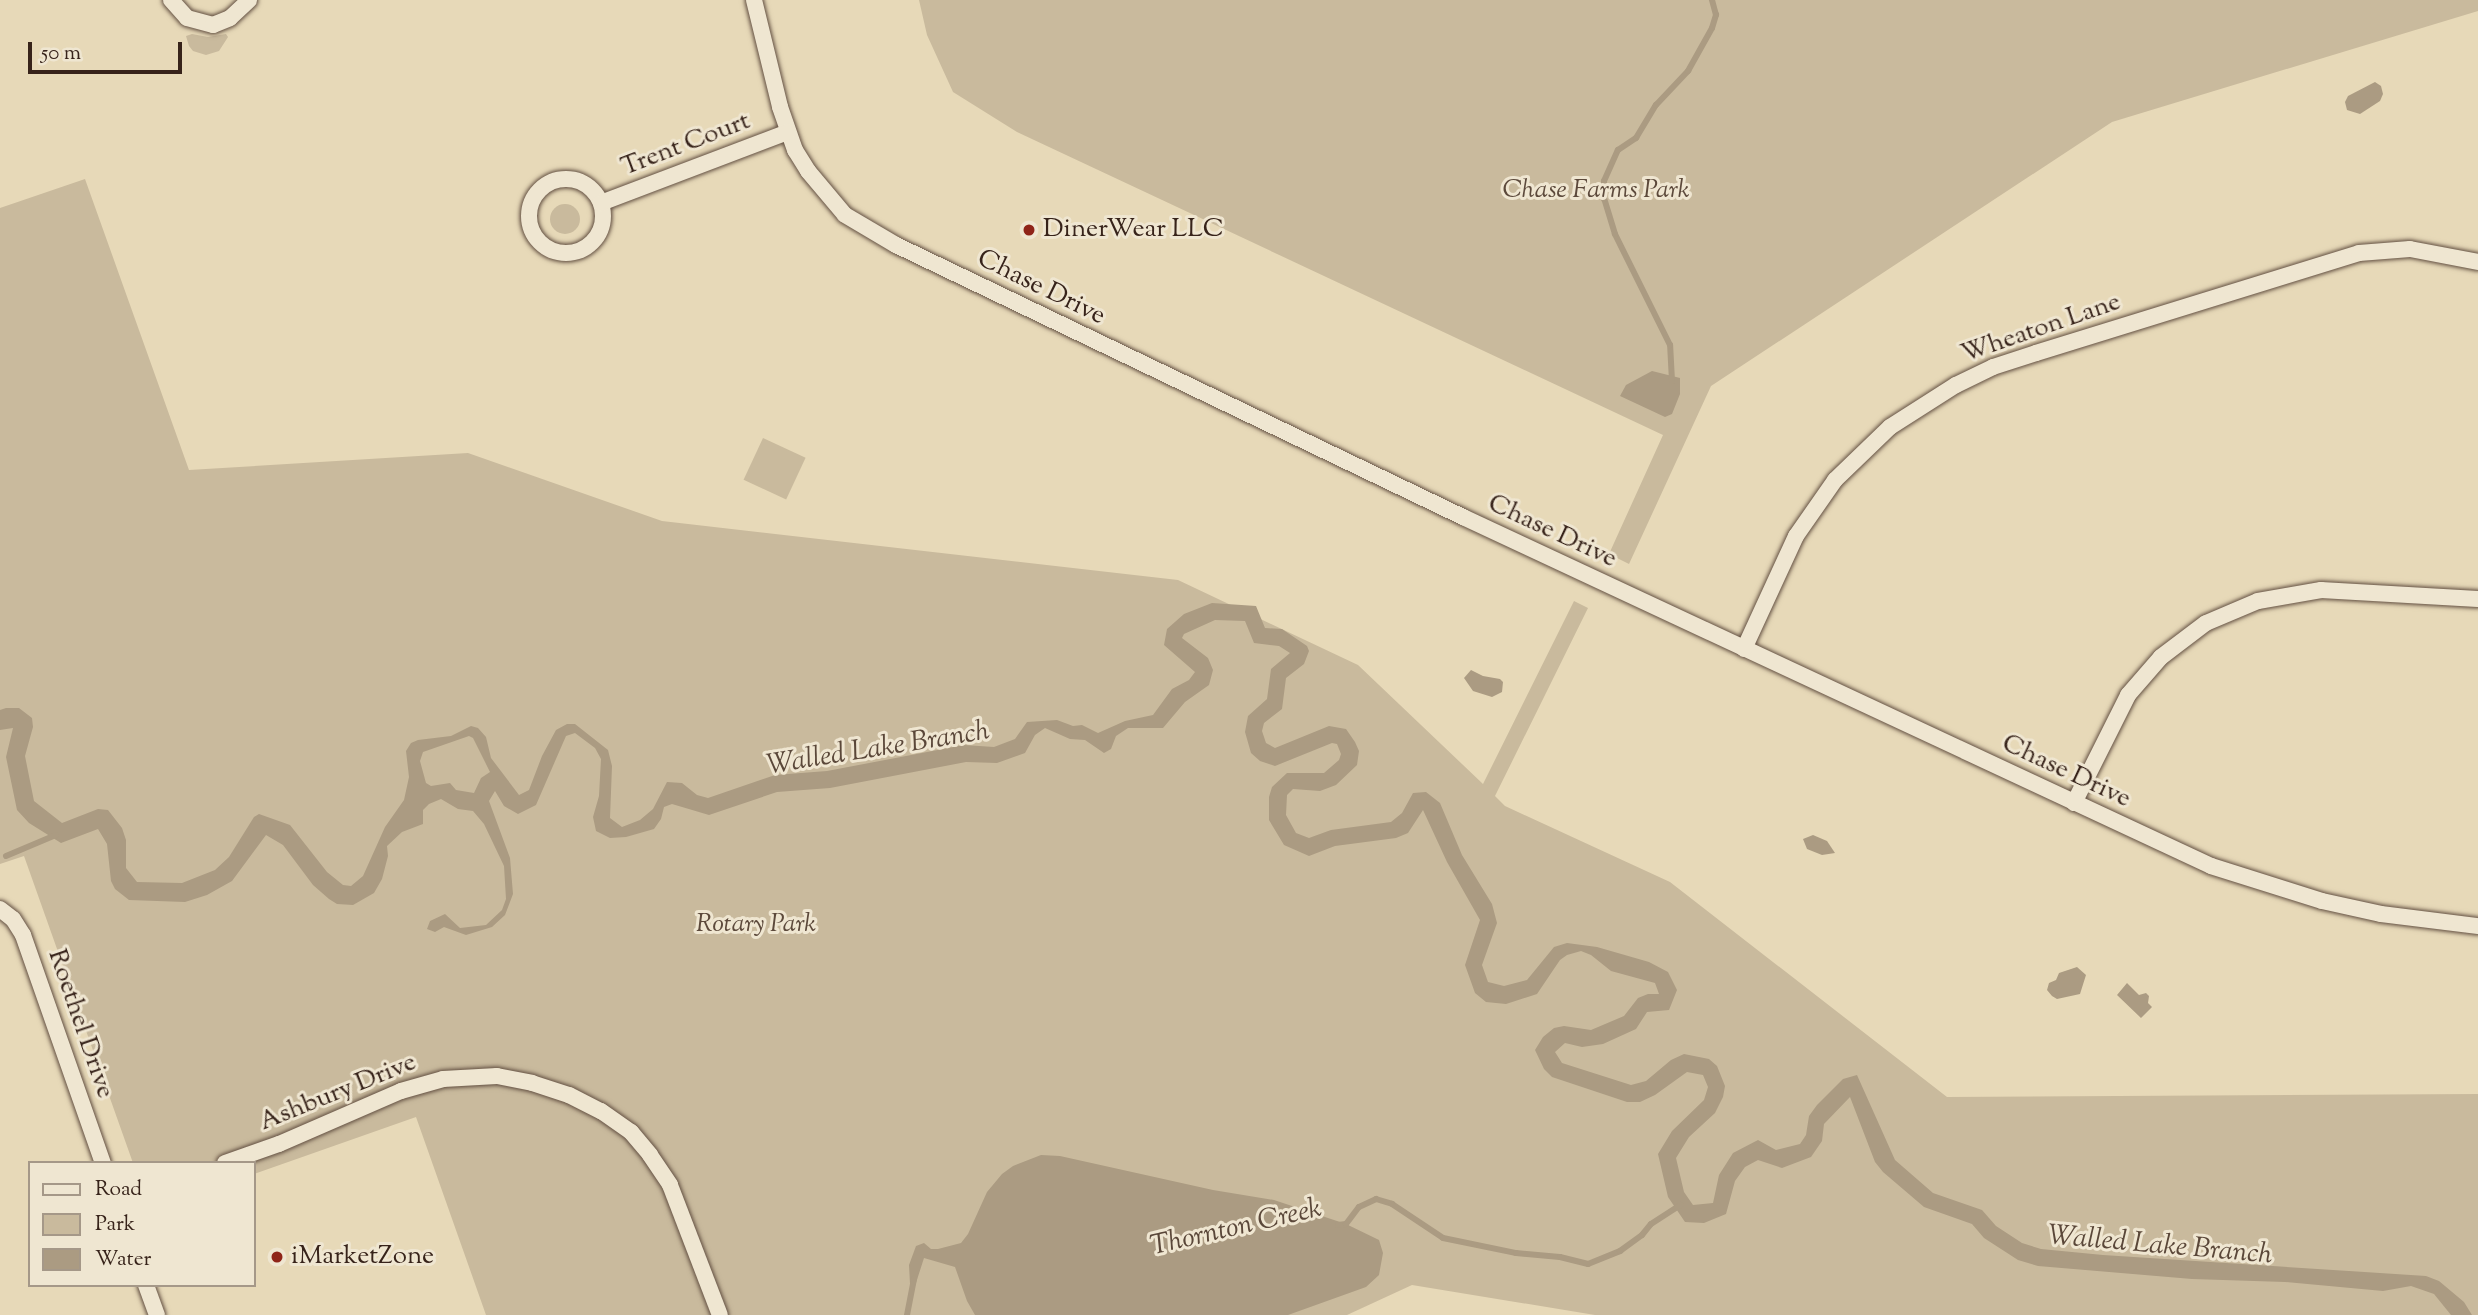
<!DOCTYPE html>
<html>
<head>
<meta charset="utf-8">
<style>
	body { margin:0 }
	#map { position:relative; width:2478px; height:1315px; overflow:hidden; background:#e7d9b8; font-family:"Sorts Mill Goudy",serif }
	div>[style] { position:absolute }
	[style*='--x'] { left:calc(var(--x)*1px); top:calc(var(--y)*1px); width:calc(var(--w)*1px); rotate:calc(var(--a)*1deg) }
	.green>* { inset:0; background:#c9ba9d; transform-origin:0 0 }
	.round { border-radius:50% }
	.water>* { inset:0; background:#ab9b82 }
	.stream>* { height:6px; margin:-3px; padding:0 3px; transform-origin:3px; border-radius:3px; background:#ab9b82 }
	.roads { filter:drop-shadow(0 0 2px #635042) drop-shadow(0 0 2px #635042) }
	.minor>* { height:16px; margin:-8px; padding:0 8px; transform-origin:8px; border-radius:8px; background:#efe6d1 }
	.minor>.ring { margin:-8px; padding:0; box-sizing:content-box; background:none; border:16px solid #efe6d1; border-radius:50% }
	.dots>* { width:19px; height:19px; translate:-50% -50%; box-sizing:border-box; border:4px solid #efe6d1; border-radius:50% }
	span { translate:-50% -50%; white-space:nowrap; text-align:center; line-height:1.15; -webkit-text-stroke:6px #efe6d1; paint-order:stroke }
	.street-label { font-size:26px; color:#37231a }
	.park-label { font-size:26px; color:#5c493b; font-style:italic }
	.poi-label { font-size:26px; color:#37231a }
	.left { translate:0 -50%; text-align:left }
	.water-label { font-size:28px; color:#5a4739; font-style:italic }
	.legend { position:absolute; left:28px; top:1161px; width:228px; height:126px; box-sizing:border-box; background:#efe6d1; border:2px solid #a59888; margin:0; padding:9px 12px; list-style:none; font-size:21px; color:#37231a }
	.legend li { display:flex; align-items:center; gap:14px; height:35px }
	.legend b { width:35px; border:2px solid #a59888 }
	.scale { position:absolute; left:28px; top:42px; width:154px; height:32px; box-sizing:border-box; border:4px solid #37231a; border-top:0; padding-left:9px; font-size:21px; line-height:24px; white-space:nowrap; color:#37231a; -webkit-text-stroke:5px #efe6d1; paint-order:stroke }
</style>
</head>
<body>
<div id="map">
	<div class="green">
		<div style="clip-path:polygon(919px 0,2478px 0,2478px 11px,2112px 122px,1711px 386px,1629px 564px,1609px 554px,1663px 435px,1017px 132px,953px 92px,927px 35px)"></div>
		<div style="clip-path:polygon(192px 34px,208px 37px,226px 34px,228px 37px,219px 51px,206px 55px,193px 51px,189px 46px,186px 36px)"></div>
		<div style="clip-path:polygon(85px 179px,189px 470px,468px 453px,662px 521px,1178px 580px,1358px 665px,1483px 784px,1574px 601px,1588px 608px,1495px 796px,1505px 806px,1670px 882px,1947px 1097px,2478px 1094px,2478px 1315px,1595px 1315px,1412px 1285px,1347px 1315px,486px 1315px,416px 1117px,254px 1174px,254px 1163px,133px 1163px,24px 856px,0 864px,0 208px)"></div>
		<div class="round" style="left:550px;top:204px;width:30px;height:30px"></div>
		<div style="left:763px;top:438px;width:47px;height:46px;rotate:25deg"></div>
	</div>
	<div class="water">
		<div style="clip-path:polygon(2375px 82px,2381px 86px,2383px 94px,2380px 101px,2360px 114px,2347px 110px,2345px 102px,2348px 96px)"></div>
		<div style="clip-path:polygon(1652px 371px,1680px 378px,1680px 394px,1672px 414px,1665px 417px,1620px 396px,1626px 385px)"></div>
		<div style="clip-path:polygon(evenodd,1212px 603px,1256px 606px,1265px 628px,1282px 629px,1307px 646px,1309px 651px,1304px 664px,1286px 678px,1282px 709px,1264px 723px,1262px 731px,1266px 743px,1275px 748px,1329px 726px,1346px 729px,1355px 742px,1359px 751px,1357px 765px,1336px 785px,1320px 791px,1293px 789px,1287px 795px,1286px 815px,1296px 833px,1309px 838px,1331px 830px,1391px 822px,1402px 813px,1413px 793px,1426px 792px,1440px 803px,1462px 855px,1492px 904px,1497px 923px,1482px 965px,1488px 982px,1504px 986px,1527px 980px,1554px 947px,1567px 943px,1597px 947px,1649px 962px,1668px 972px,1677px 990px,1669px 1010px,1647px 1012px,1636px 1029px,1603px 1044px,1582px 1047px,1565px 1043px,1555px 1052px,1562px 1063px,1631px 1085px,1646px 1081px,1671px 1060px,1684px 1054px,1709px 1059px,1717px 1066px,1725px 1086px,1723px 1097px,1715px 1113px,1689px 1137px,1676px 1158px,1684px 1192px,1693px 1205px,1713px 1203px,1719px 1175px,1733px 1153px,1758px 1140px,1776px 1150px,1800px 1144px,1806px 1135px,1809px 1116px,1817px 1105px,1843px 1079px,1857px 1075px,1895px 1160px,1933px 1193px,1982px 1210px,1996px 1226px,2022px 1243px,2041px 1249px,2103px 1255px,2426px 1276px,2439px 1281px,2464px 1302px,2472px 1315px,2451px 1315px,2434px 1294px,2411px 1286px,2383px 1291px,2285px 1282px,2192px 1279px,2038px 1266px,2018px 1260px,1984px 1238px,1972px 1224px,1924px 1207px,1883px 1172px,1875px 1162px,1850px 1097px,1824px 1124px,1822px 1141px,1811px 1157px,1782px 1168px,1758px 1160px,1745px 1167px,1735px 1181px,1726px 1214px,1704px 1223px,1685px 1222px,1668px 1197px,1658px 1154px,1672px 1131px,1704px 1100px,1708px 1087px,1703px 1075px,1687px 1072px,1655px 1095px,1640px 1102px,1627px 1102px,1552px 1077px,1544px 1069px,1535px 1050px,1543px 1037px,1554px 1028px,1564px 1026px,1591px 1030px,1624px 1016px,1638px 998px,1648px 994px,1659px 994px,1655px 983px,1611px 971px,1591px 955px,1581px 951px,1567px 955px,1560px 960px,1537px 994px,1506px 1004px,1486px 1002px,1475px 993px,1465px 965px,1480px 920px,1447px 862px,1423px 810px,1408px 833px,1396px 838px,1335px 846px,1309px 856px,1284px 845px,1269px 820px,1269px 797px,1272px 787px,1287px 773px,1324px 773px,1339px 760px,1341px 754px,1337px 744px,1332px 743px,1275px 766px,1260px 761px,1251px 753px,1245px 732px,1248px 716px,1267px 699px,1271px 669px,1290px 653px,1279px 646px,1254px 643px,1245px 621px,1215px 620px,1184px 634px,1182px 638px,1208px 658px,1213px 670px,1209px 685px,1185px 702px,1163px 728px,1128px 728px,1116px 736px,1111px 749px,1104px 753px,1085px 740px,1070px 739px,1045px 728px,1035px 735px,1025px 753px,997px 763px,966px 762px,830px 788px,777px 792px,709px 815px,672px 804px,664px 807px,661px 819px,654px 829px,626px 837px,610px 838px,596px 831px,593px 817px,599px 796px,601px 759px,595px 748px,575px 733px,566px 736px,536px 805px,518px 814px,504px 806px,495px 791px,489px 801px,510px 858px,513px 894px,505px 915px,492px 927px,466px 935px,444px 927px,435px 932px,427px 929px,430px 921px,445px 914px,460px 928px,486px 925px,502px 910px,506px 899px,504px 866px,484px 824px,473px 811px,458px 809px,441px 799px,429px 804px,423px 810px,423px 824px,402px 832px,387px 846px,388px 856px,382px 879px,374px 893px,353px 905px,337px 904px,329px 899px,313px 885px,283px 845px,266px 835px,232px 881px,207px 895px,185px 902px,129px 900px,115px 889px,111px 881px,107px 844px,98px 829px,61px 843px,29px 823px,17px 810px,6px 757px,13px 728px,0 730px,0 710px,6px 708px,19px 708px,32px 718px,33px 727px,25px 756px,34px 801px,62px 823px,98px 809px,108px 810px,122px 828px,126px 840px,126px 868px,137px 882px,182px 883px,215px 870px,229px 857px,254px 817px,259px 814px,290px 825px,327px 872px,343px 885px,351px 886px,363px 876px,385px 827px,404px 800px,409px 777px,406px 751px,411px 743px,418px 740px,451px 736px,471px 726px,478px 728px,486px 737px,491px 758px,519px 795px,529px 790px,542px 756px,556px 730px,567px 724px,575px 724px,608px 750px,612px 766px,610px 818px,622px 827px,640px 820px,653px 809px,667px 782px,682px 783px,697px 795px,708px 798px,775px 775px,827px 771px,964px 745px,994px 747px,1015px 739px,1027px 722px,1057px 720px,1073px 726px,1082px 725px,1098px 733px,1125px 721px,1153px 715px,1172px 689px,1189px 680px,1195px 672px,1164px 645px,1167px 629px,1184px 614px,1212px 603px,469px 736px,473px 738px,490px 772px,481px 778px,474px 793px,456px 790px,450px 783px,431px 786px,426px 783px,420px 761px,423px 752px,469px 736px)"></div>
		<div style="clip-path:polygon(1471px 670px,1483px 676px,1500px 679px,1503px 682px,1502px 692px,1492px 697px,1473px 691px,1464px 678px)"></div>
		<div style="clip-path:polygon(1813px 835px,1827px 841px,1835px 853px,1822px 855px,1807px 849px,1803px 839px)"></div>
		<div style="clip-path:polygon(2077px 967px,2086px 975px,2080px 994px,2057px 999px,2052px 996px,2047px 990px,2049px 983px,2056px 980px,2059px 973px)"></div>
		<div style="clip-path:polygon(2127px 983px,2139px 995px,2146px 993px,2149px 996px,2148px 1003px,2152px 1007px,2141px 1018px,2117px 995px)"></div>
		<div style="clip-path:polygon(1041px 1155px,1060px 1156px,1213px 1190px,1274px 1200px,1346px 1224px,1379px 1240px,1383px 1253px,1379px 1275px,1366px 1287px,1288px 1315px,975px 1315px,967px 1301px,955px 1267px,924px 1258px,915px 1286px,910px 1284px,909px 1265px,916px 1246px,924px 1243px,931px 1249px,938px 1249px,961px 1243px,968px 1234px,987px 1192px,1002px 1174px,1013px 1166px)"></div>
	</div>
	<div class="stream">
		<div style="--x:1672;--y:381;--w:36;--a:-93"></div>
		<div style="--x:1670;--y:345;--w:124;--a:-116.4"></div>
		<div style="--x:1615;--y:234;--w:37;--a:-107"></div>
		<div style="--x:1604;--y:199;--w:18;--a:-90"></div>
		<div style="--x:1604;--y:181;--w:34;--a:-66"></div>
		<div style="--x:1618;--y:150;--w:22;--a:-34"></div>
		<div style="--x:1636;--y:138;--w:39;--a:-59"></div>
		<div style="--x:1656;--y:105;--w:47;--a:-46.7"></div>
		<div style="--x:1688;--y:71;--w:49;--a:-60.8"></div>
		<div style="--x:1712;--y:28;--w:14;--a:-73"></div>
		<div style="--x:1716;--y:15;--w:16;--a:-105"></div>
		<div style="--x:6;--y:856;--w:54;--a:-22.8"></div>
		<div style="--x:1338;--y:1225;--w:8;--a:-7"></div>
		<div style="--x:1346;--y:1224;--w:21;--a:-53"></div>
		<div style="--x:1359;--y:1207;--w:19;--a:-25"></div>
		<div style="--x:1376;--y:1199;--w:17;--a:17"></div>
		<div style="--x:1392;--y:1204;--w:61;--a:33.7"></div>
		<div style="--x:1443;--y:1238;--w:75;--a:11.6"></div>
		<div style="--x:1516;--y:1253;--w:44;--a:5.2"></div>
		<div style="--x:1560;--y:1257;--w:29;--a:14"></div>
		<div style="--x:1588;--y:1264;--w:35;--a:-22"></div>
		<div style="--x:1620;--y:1251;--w:27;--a:-36"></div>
		<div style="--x:1642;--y:1235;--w:14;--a:-51"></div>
		<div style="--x:1651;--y:1224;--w:35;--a:-33"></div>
		<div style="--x:907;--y:1315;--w:37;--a:-79"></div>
	</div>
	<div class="roads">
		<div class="minor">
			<div style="--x:171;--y:0;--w:24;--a:48"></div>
			<div style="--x:187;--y:18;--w:27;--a:15"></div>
			<div style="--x:213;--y:25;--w:18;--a:-22"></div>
			<div style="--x:230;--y:18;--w:26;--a:-43"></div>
			<div style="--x:754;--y:0;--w:110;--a:76.3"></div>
			<div style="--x:780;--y:107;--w:46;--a:70.8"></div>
			<div style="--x:795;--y:150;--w:25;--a:58"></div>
			<div style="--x:808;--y:171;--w:57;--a:49.9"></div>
			<div style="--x:845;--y:215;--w:59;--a:30.5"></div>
			<div style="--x:896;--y:245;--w:629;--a:25.63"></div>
			<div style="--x:1463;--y:517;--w:825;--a:25.01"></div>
			<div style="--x:2211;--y:866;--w:116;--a:17.5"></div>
			<div style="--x:2322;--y:901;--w:60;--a:12.4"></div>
			<div style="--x:2381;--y:914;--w:98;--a:7.1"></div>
			<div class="ring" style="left:529px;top:179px;width:58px;height:58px"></div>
			<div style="--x:601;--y:203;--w:200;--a:-20.8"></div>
			<div style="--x:1744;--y:649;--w:124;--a:-65.3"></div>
			<div style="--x:1796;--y:536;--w:68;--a:-55.1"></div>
			<div style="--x:1835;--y:480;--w:76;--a:-43.9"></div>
			<div style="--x:1890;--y:427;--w:78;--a:-32.5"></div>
			<div style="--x:1956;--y:385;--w:41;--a:-25.9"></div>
			<div style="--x:1993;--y:367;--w:45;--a:-18"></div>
			<div style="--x:2036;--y:353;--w:338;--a:-17.2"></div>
			<div style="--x:2359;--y:253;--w:51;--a:-4.5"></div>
			<div style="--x:2410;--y:249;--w:69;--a:10.8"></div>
			<div style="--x:2074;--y:803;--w:121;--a:-63.4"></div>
			<div style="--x:2128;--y:695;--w:50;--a:-49"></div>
			<div style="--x:2161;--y:657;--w:56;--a:-37.1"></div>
			<div style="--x:2206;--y:623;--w:56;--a:-22.9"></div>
			<div style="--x:2258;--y:601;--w:64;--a:-9.9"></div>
			<div style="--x:2321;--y:590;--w:157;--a:3.3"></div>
			<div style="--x:0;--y:909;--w:16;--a:38"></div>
			<div style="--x:13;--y:919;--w:19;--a:58"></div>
			<div style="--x:23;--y:935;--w:242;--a:70.7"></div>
			<div style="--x:225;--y:1163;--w:57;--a:-19.4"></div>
			<div style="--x:279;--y:1144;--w:133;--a:-23.5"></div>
			<div style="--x:401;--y:1091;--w:44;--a:-15.9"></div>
			<div style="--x:443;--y:1079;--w:54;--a:-3.2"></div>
			<div style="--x:497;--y:1076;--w:36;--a:11"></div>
			<div style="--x:532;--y:1083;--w:39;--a:18"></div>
			<div style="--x:569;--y:1095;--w:36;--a:27"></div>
			<div style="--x:601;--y:1111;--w:37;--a:35"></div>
			<div style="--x:631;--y:1132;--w:30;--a:50"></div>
			<div style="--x:650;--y:1155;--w:36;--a:56"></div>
			<div style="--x:670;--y:1185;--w:139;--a:69"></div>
			<div style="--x:146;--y:1285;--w:32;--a:70"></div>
		</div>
	</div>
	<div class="dots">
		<div style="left:1029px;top:230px;background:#8f2418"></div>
		<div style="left:277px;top:1257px;background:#8f2418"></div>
	</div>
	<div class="street-label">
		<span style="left:686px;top:145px;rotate:-21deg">Trent Court</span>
		<span style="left:1041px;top:288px;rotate:26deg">Chase Drive</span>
		<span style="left:2041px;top:329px;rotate:-19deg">Wheaton Lane</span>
		<span style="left:1552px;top:532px;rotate:25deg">Chase Drive</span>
		<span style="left:2066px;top:772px;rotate:25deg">Chase Drive</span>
		<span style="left:80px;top:1024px;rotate:71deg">Roethel Drive</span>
		<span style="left:338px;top:1093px;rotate:-22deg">Ashbury Drive</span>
	</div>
	<div class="park-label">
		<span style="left:1596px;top:191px">Chase Farms Park</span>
		<span style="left:756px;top:925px">Rotary Park</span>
	</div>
	<div class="poi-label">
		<span class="left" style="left:1043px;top:230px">DinerWear LLC</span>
		<span class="left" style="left:291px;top:1257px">iMarketZone</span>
	</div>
	<div class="water-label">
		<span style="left:878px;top:749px;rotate:-9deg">Walled Lake Branch</span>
		<span style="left:1236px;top:1228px;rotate:-13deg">Thornton Creek</span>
		<span style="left:2160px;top:1246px;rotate:5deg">Walled Lake Branch</span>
	</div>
	<ul class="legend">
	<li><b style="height:9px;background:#efe6d1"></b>Road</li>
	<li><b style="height:19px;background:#c9ba9d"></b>Park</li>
	<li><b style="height:19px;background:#ab9b82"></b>Water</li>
	</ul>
	<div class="scale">50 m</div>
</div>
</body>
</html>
